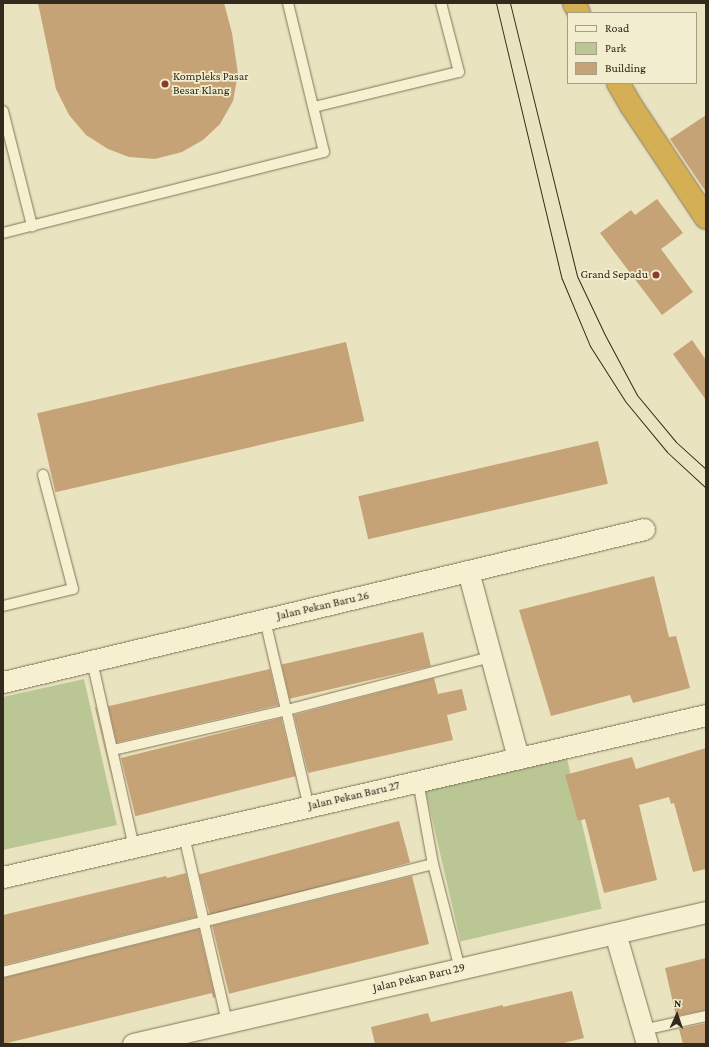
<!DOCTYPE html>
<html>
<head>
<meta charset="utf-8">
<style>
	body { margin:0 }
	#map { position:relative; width:709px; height:1047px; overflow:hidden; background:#eae3bf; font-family:"Crimson Pro",serif }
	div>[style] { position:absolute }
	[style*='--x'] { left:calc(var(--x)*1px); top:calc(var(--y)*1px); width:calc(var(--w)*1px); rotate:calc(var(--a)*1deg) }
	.green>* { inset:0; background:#bac794; transform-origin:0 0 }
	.building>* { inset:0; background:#c6a377; transform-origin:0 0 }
	.roads { filter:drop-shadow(0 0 1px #817459) drop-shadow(0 0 1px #817459) }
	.lane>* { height:10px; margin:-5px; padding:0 5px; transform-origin:5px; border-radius:5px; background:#f6f0d1 }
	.street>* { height:21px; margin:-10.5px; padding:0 10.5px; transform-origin:10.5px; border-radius:10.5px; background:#f6f0d1 }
	.highway>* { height:22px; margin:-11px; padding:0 11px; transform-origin:11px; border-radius:11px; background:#d5af54 }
	.tram>* { height:1px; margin:-0.5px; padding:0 0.5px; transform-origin:0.5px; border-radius:0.5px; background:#322a1c }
	.dots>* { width:11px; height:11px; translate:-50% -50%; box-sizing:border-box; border:2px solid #f2edce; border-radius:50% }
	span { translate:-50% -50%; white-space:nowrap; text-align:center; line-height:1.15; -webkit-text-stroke:3.5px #f2edce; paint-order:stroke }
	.poi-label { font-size:12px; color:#322a1c }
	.left { translate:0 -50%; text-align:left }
	.right { translate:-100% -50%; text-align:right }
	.street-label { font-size:12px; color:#322a1c }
	.frame { position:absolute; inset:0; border:4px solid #322a1c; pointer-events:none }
	.legend { position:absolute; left:567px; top:12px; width:130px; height:72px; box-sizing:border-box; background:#f2edce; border:1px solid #a59f87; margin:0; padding:5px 7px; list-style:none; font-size:12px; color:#322a1c }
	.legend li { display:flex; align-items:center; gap:8px; height:20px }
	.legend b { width:20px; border:1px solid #a59f87 }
	.north { position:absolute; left:657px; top:995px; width:40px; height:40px; -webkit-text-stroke:3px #f2edce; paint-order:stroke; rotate:3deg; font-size:11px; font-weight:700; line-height:16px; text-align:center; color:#322a1c }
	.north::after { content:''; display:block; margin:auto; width:14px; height:18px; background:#322a1c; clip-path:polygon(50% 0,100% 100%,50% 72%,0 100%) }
</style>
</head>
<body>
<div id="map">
	<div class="green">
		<div style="clip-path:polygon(84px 679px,117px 825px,3px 850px,3px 697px)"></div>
		<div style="left:565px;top:750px;width:163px;height:145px;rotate:77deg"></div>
	</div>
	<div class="building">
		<div style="clip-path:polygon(38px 3px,224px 3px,232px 33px,238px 74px,233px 101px,220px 124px,203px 140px,182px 152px,155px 159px,129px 157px,108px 149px,86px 135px,69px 115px,56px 89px)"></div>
		<div style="clip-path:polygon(706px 115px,706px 192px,670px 139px)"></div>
		<div style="clip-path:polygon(657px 199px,683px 233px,661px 249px,693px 292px,662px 315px,600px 233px,631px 210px,635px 215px)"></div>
		<div style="clip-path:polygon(692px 340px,706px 360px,706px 400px,673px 354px)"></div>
		<div style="left:346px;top:342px;width:81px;height:317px;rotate:77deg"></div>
		<div style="left:598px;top:441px;width:44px;height:246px;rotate:77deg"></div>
		<div style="clip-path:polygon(654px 576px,669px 637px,676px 636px,690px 688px,633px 703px,630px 695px,551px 716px,519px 610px)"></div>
		<div style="left:423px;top:632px;width:35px;height:145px;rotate:77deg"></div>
		<div style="left:270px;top:669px;width:37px;height:166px;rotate:77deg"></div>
		<div style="clip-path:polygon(434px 678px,438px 694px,462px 689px,467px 710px,447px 715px,453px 740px,308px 773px,294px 715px)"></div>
		<div style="clip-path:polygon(95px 707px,96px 707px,114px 786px,106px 754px)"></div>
		<div style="left:281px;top:718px;width:60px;height:165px;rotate:76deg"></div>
		<div style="clip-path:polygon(706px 748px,706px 869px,693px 872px,674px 803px,671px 804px,669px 797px,639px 805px,657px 880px,604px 893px,585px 819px,578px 821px,565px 775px,632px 757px,636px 769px)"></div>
		<div style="left:399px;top:821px;width:43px;height:207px;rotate:75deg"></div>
		<div style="clip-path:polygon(186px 873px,196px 917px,3px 965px,3px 915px,166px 876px,167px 878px)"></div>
		<div style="left:412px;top:876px;width:70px;height:206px;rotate:76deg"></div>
		<div style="clip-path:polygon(199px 929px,215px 997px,213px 998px,212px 993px,3px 1044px,3px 978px)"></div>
		<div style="clip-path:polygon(706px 958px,706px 1010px,676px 1016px,665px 968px)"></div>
		<div style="clip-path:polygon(572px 991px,584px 1038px,560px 1044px,375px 1044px,371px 1027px,428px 1013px,431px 1022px,503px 1005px,503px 1007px)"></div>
		<div style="clip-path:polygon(706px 1023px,706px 1044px,683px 1044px,679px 1029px)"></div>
	</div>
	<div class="roads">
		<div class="lane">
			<div style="--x:314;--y:107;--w:149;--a:-13.6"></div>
			<div style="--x:459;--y:72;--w:71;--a:-104.6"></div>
			<div style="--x:3;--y:111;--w:119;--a:75.8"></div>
			<div style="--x:3;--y:233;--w:331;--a:-14.2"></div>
			<div style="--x:324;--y:152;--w:153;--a:-103.6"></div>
			<div style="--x:3;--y:606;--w:72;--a:-13.7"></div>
			<div style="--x:73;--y:589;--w:118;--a:-104.7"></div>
			<div style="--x:265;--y:620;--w:192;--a:76.8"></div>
			<div style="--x:92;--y:661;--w:191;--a:77.3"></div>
			<div style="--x:113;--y:750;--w:179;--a:-12.9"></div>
			<div style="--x:287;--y:710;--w:211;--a:-14.6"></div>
			<div style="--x:418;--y:781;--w:84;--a:79.8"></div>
			<div style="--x:433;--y:864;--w:108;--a:75.6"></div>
			<div style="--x:184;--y:836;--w:191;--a:77"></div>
			<div style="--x:3;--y:972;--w:443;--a:-14.1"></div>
			<div style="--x:643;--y:1030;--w:65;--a:-12.5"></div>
		</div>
		<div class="street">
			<div style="--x:468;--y:571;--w:194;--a:75"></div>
			<div style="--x:3;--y:682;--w:659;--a:-13.42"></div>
			<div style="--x:3;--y:877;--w:721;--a:-12.98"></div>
			<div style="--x:615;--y:933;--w:116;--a:73.9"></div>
			<div style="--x:133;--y:1044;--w:588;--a:-12.97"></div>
		</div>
		<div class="highway">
			<div style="--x:574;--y:3;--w:11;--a:63"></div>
			<div style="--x:618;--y:83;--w:28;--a:60"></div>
			<div style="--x:632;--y:107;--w:133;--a:56.3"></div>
		</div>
	</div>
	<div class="tram">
		<div style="--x:496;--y:3;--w:284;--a:76.6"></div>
		<div style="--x:562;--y:279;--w:73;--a:67.3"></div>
		<div style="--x:590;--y:346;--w:65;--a:57.5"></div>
		<div style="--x:625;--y:401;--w:66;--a:50.5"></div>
		<div style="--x:667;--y:452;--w:53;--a:42.7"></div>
		<div style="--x:510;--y:3;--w:281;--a:76.2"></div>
		<div style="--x:577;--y:276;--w:65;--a:64.6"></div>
		<div style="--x:605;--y:335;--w:68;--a:61.9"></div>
		<div style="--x:637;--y:395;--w:61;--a:50.3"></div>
		<div style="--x:676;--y:442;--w:40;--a:42"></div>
	</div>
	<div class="dots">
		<div style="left:165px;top:84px;background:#8c3a2d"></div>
		<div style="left:656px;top:275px;background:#8c3a2d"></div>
	</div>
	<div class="poi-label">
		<span class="left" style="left:173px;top:84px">Kompleks Pasar<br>Besar Klang</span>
		<span class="right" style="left:648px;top:275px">Grand Sepadu</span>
	</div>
	<div class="street-label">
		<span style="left:323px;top:606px;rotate:-13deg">Jalan Pekan Baru 26</span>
		<span style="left:354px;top:796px;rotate:-13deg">Jalan Pekan Baru 27</span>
		<span style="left:419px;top:978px;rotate:-13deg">Jalan Pekan Baru 29</span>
	</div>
	<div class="frame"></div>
	<ul class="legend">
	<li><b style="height:5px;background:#f6f0d1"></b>Road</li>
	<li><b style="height:11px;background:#bac794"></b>Park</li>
	<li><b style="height:11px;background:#c6a377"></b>Building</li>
	</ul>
	<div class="north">N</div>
</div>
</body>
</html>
